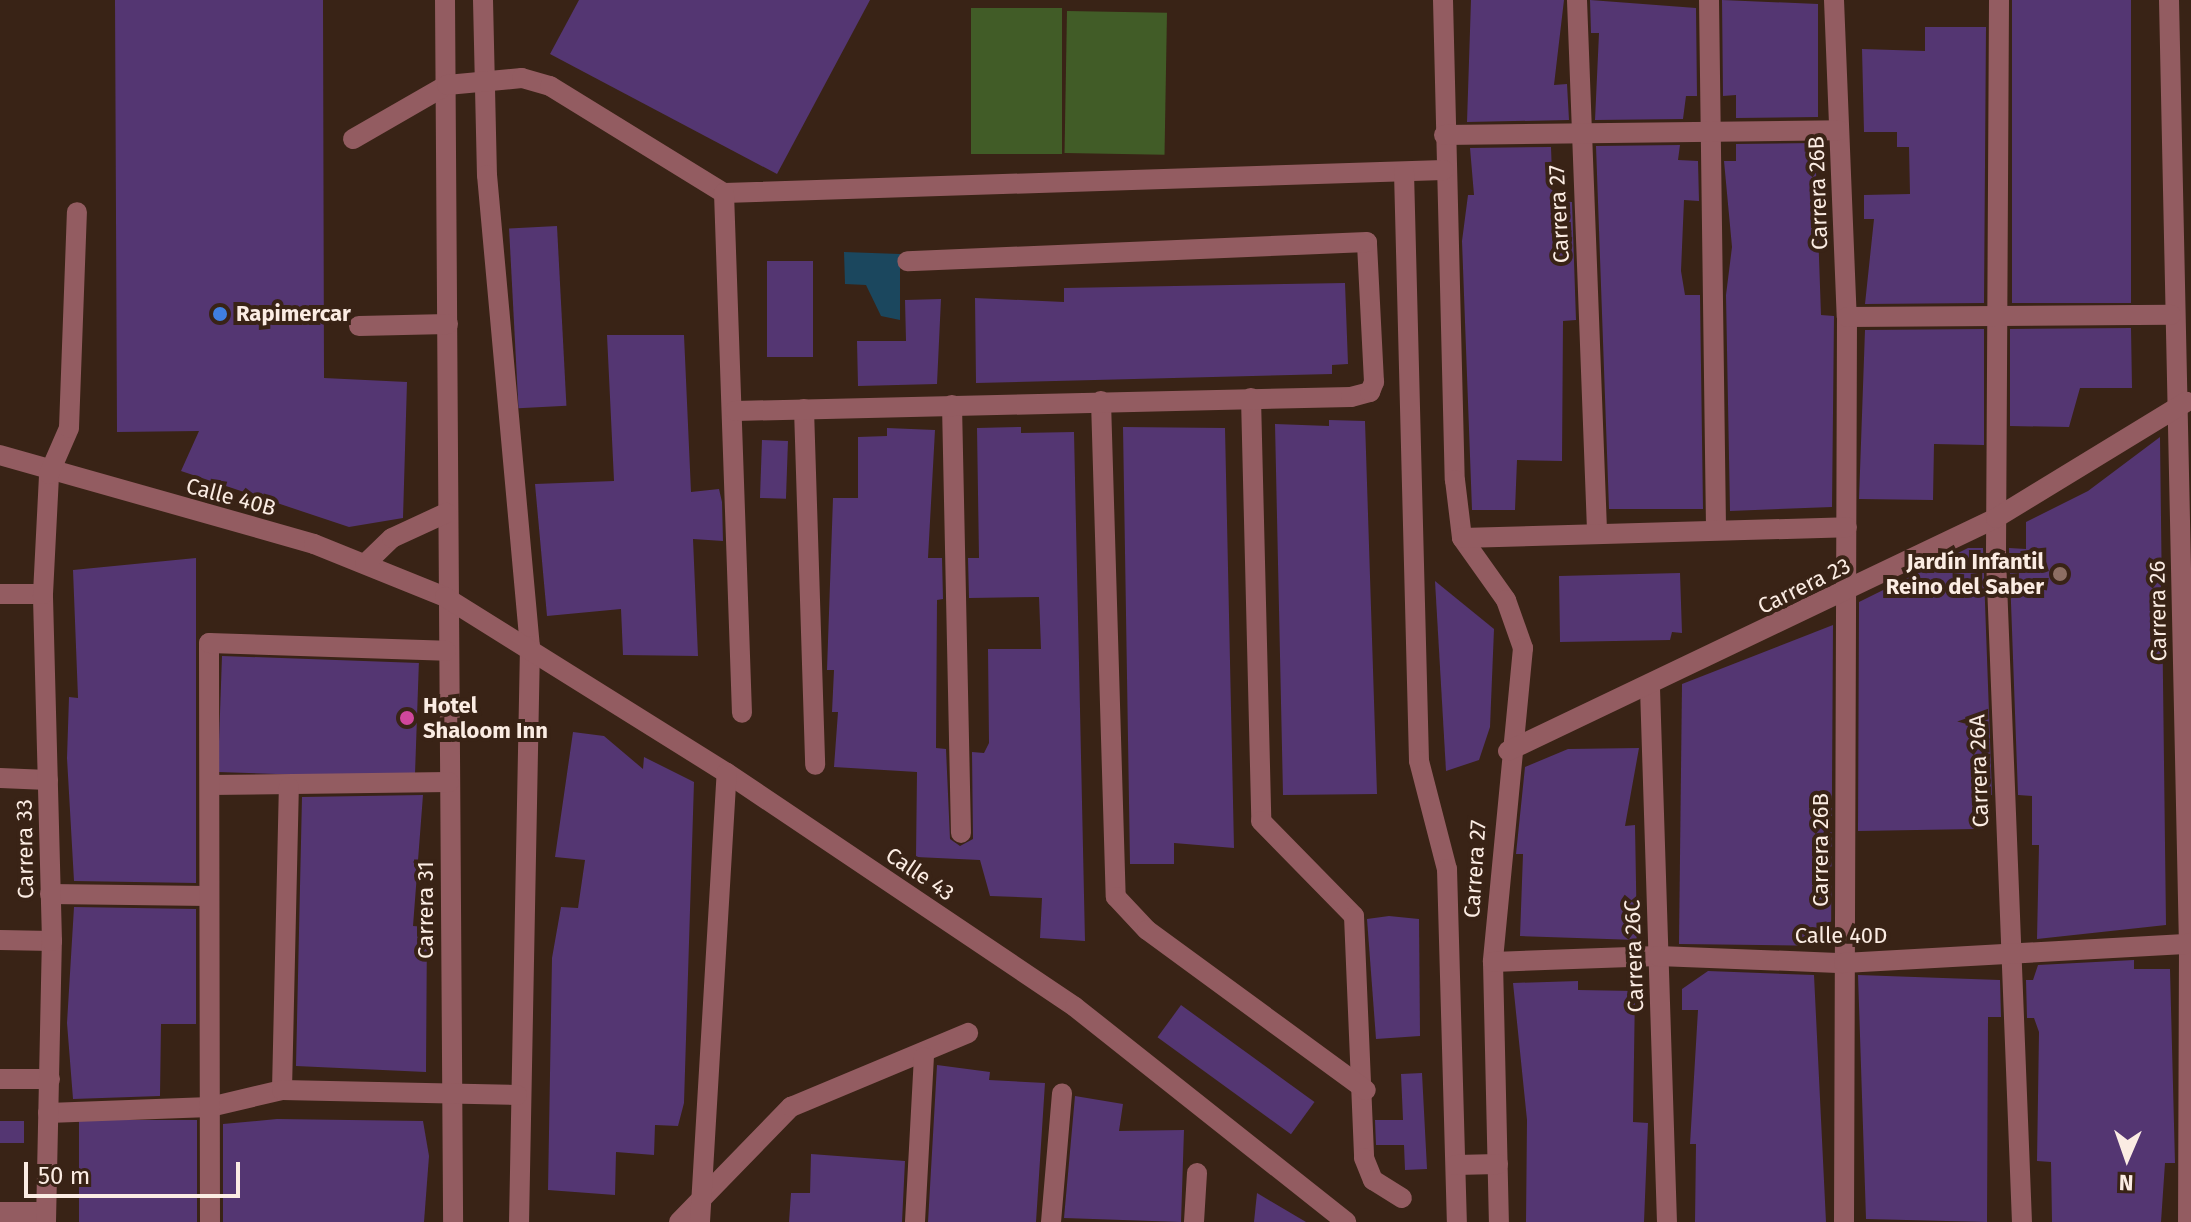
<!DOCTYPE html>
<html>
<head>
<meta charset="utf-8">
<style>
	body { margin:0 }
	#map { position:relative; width:2191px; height:1222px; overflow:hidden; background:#392316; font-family:"Fira Sans",sans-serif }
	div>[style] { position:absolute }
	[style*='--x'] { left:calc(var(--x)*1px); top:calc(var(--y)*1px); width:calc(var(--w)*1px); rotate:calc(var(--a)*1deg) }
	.green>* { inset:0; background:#415c27; transform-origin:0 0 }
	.water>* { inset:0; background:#1b475e }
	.building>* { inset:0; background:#543672; transform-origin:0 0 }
	.minor>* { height:20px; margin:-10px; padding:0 10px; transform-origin:10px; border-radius:10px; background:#935c61 }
	.dots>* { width:22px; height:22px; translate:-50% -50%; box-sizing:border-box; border:4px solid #392316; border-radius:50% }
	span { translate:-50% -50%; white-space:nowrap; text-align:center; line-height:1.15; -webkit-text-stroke:8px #392316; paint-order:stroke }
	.street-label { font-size:22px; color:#fbece3 }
	.poi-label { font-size:22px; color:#fbece3; font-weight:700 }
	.left { translate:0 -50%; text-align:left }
	.right { translate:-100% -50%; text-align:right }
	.north { position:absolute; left:2087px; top:1118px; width:80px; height:80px; -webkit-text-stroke:6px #392316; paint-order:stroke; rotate:182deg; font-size:22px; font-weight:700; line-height:32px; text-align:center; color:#fbece3 }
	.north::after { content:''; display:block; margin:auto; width:28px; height:36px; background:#fbece3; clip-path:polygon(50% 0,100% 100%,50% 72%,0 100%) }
	.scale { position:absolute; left:24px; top:1162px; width:216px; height:36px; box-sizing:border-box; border:4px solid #fbece3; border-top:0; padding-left:10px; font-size:24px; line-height:28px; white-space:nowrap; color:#fbece3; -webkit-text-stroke:6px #392316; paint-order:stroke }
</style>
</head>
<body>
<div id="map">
	<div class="green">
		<div style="left:1062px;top:8px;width:146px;height:91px;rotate:90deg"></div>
		<div style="left:1067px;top:11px;width:100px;height:142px;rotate:1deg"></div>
	</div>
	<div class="water">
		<div style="clip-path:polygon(844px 252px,900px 254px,900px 320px,881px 316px,866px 285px,845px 284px)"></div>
	</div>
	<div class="building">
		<div style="clip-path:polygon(115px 0,323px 0,324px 378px,407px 382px,403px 518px,349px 527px,181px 471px,199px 431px,117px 432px)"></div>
		<div style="clip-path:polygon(579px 0,870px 0,777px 174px,550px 54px)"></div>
		<div style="clip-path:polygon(1471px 0,1564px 0,1554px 85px,1567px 84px,1569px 120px,1467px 122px)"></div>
		<div style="clip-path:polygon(1590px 0,1696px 8px,1697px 96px,1686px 96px,1683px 119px,1595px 120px,1599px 33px,1591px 33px)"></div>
		<div style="clip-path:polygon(1722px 0,1818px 4px,1818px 117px,1736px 118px,1736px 95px,1723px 96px)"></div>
		<div style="left:2012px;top:0;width:119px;height:303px"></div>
		<div style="clip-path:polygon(1925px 27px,1986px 27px,1984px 303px,1865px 304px,1874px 219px,1864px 219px,1864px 195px,1910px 194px,1909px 147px,1897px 147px,1897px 132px,1864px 132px,1862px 49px,1925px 51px)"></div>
		<div style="clip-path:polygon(1815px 143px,1821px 315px,1834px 316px,1832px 507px,1730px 511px,1726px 295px,1732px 247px,1724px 161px,1736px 161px,1736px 144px)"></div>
		<div style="clip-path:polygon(1680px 145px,1678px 160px,1698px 161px,1699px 201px,1684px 200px,1681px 271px,1685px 295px,1700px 295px,1703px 509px,1609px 509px,1596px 146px)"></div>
		<div style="clip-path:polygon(1551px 147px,1553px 201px,1572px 202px,1576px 320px,1563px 321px,1562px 461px,1517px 460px,1515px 510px,1472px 510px,1462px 241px,1468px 195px,1474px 195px,1470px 148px)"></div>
		<div style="left:557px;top:226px;width:180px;height:48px;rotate:87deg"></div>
		<div style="left:767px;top:261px;width:46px;height:96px"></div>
		<div style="clip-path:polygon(1345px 283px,1348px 364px,1332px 365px,1332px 374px,976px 383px,975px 298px,1064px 302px,1064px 288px)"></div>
		<div style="clip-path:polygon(941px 299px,937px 384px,858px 386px,857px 341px,906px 341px,905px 300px)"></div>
		<div style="clip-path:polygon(2131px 328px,2132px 388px,2080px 388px,2069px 427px,2010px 426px,2010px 329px)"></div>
		<div style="clip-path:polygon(1984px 329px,1984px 445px,1934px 444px,1933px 500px,1859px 499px,1865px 330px)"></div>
		<div style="clip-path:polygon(607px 335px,684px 335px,691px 492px,719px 489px,722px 502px,723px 541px,693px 539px,698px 656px,623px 655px,621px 609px,547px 616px,535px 484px,614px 481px)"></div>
		<div style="clip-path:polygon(1329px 420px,1365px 421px,1377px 794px,1283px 795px,1275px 424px,1329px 426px)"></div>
		<div style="clip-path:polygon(1021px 427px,1021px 433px,1074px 432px,1085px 941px,1040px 938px,1042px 898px,990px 896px,980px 860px,916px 857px,917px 772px,834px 767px,838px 712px,832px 712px,834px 670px,827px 670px,833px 498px,858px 498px,858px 437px,887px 436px,887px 428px,935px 430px,928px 558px,942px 558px,943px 599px,937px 600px,936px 748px,946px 749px,950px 839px,960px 846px,973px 839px,972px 752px,984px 753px,989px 743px,988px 649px,1041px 649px,1039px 597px,969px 598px,968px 558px,979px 558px,977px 428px)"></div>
		<div style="clip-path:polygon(1123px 427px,1225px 428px,1234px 848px,1174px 843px,1174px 864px,1130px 864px)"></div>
		<div style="clip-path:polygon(2160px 437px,2166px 925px,2037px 939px,2039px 845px,2032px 845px,2032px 796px,2018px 795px,2009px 548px,2026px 549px,2026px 522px,2088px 491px)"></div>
		<div style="left:762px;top:440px;width:26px;height:58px;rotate:2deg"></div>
		<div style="clip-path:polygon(1968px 548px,1983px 548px,1992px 795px,1985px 795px,1986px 815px,1975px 814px,1975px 829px,1858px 831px,1859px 602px)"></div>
		<div style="clip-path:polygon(196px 558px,196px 883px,74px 881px,67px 758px,69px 697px,78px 698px,73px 570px)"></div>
		<div style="clip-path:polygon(1680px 573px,1682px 633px,1672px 632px,1670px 640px,1560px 642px,1559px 576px)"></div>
		<div style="clip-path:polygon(1435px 581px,1494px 629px,1490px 727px,1479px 760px,1446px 771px)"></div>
		<div style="clip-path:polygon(1833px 625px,1831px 946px,1679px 944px,1682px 684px)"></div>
		<div style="left:222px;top:656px;width:197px;height:116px;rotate:2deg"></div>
		<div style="clip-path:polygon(573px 732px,604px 736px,643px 769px,644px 757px,694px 782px,684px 1103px,678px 1126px,655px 1125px,654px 1155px,616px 1152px,615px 1195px,548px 1190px,552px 958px,561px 907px,578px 908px,585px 860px,555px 857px)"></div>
		<div style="clip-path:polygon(1639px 748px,1625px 826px,1635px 825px,1637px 940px,1520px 936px,1523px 854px,1516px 854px,1525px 767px,1568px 749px)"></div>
		<div style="clip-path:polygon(423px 795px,413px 926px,427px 927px,426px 1072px,296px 1066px,302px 797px)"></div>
		<div style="clip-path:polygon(74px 907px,196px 909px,196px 1024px,161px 1024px,160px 1096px,73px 1099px,67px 1023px)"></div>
		<div style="clip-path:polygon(1389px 916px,1419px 919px,1420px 1036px,1376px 1039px,1367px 919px)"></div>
		<div style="clip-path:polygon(2134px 960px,2134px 969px,2170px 969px,2175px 1163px,2165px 1163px,2161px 1222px,2052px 1222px,2051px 1162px,2037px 1161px,2039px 1032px,2034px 1018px,2027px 1018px,2026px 980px,2033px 980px,2038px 965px)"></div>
		<div style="clip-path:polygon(1708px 971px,1814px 975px,1826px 1222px,1695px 1222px,1696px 1144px,1690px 1144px,1698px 1010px,1682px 1010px,1682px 989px)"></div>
		<div style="clip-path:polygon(1858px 975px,2000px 980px,2001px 1017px,1988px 1017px,1987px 1222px,1866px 1219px)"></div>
		<div style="clip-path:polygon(1578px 981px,1578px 990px,1635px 991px,1633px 1122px,1648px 1123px,1644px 1222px,1526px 1222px,1527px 1120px,1513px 983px)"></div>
		<div style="left:1181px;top:1005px;width:165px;height:40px;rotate:36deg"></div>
		<div style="clip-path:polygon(937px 1065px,990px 1072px,989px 1080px,1045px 1083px,1036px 1222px,928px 1222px)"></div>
		<div style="clip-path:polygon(1422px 1073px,1427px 1169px,1405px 1170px,1404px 1145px,1376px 1145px,1375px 1120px,1403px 1120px,1401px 1074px)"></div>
		<div style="clip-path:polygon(1075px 1096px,1123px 1104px,1119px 1131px,1184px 1130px,1181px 1222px,1064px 1218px)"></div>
		<div style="clip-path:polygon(277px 1119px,423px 1121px,429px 1156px,424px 1222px,223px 1222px,223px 1124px)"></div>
		<div style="left:197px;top:1120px;width:102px;height:118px;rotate:90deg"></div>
		<div style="left:0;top:1121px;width:24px;height:22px"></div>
		<div style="clip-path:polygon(811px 1154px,905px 1161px,902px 1222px,789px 1222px,791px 1193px,810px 1193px)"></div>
		<div style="clip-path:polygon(1257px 1193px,1306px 1222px,1254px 1222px)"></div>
	</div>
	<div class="minor">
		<div style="--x:445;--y:0;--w:1222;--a:89.62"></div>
		<div style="--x:483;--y:0;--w:175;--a:88.7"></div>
		<div style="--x:487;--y:175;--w:473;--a:84.8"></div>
		<div style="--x:530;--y:646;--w:576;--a:91.09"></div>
		<div style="--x:1443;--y:0;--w:480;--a:88.6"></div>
		<div style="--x:1455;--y:480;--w:58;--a:83.1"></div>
		<div style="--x:1462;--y:538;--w:76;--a:54.6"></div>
		<div style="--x:1506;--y:600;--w:51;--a:70.5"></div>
		<div style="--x:1523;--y:648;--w:315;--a:95.5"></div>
		<div style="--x:1493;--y:962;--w:260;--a:88.7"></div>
		<div style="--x:1577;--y:0;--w:531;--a:87.84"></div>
		<div style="--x:1709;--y:0;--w:530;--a:89.24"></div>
		<div style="--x:1834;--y:0;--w:317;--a:87.7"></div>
		<div style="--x:1847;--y:317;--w:905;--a:90.19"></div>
		<div style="--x:1999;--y:0;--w:558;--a:90.31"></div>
		<div style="--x:1996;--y:558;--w:665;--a:87.76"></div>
		<div style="--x:2169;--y:0;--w:944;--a:88.79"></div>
		<div style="--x:2189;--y:944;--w:278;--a:90.2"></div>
		<div style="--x:1444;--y:135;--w:395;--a:-0.7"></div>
		<div style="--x:353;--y:139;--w:108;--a:-29.9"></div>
		<div style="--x:447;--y:85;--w:75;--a:-5.3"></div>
		<div style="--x:522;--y:78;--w:29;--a:16"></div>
		<div style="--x:550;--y:86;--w:204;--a:31.6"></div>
		<div style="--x:724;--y:193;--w:720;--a:-1.83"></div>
		<div style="--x:1404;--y:172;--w:589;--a:88.54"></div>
		<div style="--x:1419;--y:761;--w:112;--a:75.5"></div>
		<div style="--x:1447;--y:869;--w:353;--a:88.4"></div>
		<div style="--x:724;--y:193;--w:520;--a:88.02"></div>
		<div style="--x:1847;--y:317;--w:324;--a:-0.4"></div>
		<div style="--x:359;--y:326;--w:89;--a:-1.3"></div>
		<div style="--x:1251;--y:398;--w:423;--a:88.6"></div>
		<div style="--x:1261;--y:821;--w:133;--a:45.6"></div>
		<div style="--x:1354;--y:916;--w:242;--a:87.6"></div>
		<div style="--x:1364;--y:1158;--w:24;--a:68"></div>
		<div style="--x:1373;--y:1180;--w:34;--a:32"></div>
		<div style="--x:1101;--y:401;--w:496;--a:88.3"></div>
		<div style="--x:1116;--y:897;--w:45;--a:46.8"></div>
		<div style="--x:1147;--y:930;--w:271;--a:36.2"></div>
		<div style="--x:952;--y:405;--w:428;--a:88.8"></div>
		<div style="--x:804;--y:409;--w:356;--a:88.2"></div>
		<div style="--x:735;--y:411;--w:616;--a:-1.3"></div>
		<div style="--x:1351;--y:397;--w:20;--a:-15"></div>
		<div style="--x:1370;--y:392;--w:11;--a:-68"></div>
		<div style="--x:1374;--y:382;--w:140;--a:-92.9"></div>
		<div style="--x:1367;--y:242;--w:460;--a:177.6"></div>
		<div style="--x:0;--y:455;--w:326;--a:15.8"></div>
		<div style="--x:314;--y:544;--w:141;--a:22"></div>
		<div style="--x:445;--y:597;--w:332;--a:32"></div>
		<div style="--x:727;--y:773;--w:419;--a:33.9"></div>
		<div style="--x:1075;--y:1007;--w:346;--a:38.4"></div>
		<div style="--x:1462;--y:538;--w:385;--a:-1.6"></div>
		<div style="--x:365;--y:564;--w:37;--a:-44"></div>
		<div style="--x:392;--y:538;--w:60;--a:-24.8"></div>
		<div style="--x:0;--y:594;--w:43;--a:0"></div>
		<div style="--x:1650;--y:688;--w:534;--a:88.18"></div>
		<div style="--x:1508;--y:751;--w:541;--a:-25.52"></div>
		<div style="--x:1996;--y:518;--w:223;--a:-31.4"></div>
		<div style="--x:0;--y:778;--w:48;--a:2.4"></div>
		<div style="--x:210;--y:785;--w:239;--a:-0.7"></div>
		<div style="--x:50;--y:894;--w:158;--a:0.7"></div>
		<div style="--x:0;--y:940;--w:52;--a:1.1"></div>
		<div style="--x:1493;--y:962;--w:165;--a:-2.1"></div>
		<div style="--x:1658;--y:956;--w:186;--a:2.2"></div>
		<div style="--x:1844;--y:963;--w:346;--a:-3.2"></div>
		<div style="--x:0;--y:1079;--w:50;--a:0"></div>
		<div style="--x:282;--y:1090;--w:303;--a:-88.7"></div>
		<div style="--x:48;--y:1113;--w:162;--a:-2.1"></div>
		<div style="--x:210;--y:1107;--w:74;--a:-13.3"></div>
		<div style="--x:282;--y:1090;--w:235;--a:1.2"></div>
		<div style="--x:1456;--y:1165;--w:42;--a:-1.4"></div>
		<div style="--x:0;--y:1212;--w:46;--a:0"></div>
		<div style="--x:46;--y:1222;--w:281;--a:-88.8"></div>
		<div style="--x:52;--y:941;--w:347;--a:-91.5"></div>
		<div style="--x:43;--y:594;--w:120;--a:-87.1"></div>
		<div style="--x:49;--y:474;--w:50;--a:-66.5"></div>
		<div style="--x:69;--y:428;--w:216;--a:-87.9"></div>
		<div style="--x:210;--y:1222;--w:579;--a:-90.1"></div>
		<div style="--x:209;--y:643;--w:237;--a:1.9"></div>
		<div style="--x:679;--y:1222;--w:161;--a:-45.8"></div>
		<div style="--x:791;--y:1107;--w:192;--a:-22.7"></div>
		<div style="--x:700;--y:1222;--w:450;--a:-86.6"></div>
		<div style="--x:915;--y:1222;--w:165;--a:-86.9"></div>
		<div style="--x:1051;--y:1222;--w:129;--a:-85.1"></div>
		<div style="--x:1194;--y:1222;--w:49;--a:-86.5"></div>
	</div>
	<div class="dots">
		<div style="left:220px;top:314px;background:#3f7fe0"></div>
		<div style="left:2060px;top:574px;background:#8d6e63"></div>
		<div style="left:407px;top:718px;background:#d1479c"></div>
	</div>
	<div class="street-label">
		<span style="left:1818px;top:193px;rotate:-92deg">Carrera 26B</span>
		<span style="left:1559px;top:214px;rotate:-93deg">Carrera 27</span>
		<span style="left:231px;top:497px;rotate:15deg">Calle 40B</span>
		<span style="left:1804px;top:586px;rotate:-26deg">Carrera 23</span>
		<span style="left:2158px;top:611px;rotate:-91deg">Carrera 26</span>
		<span style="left:1979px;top:771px;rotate:-92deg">Carrera 26A</span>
		<span style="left:25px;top:849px;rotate:-91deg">Carrera 33</span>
		<span style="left:1821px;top:850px;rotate:-90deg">Carrera 26B</span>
		<span style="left:1475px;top:869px;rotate:-86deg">Carrera 27</span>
		<span style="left:920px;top:874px;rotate:34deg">Calle 43</span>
		<span style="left:426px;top:910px;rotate:-90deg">Carrera 31</span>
		<span style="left:1841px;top:936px">Calle 40D</span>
		<span style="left:1634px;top:956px;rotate:-92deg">Carrera 26C</span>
	</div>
	<div class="poi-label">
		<span class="left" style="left:236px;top:314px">Rapimercar</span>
		<span class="right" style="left:2044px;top:574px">Jardín Infantil<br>Reino del Saber</span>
		<span class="left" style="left:423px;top:718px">Hotel<br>Shaloom Inn</span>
	</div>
	<div class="north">N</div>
	<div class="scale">50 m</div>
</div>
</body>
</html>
